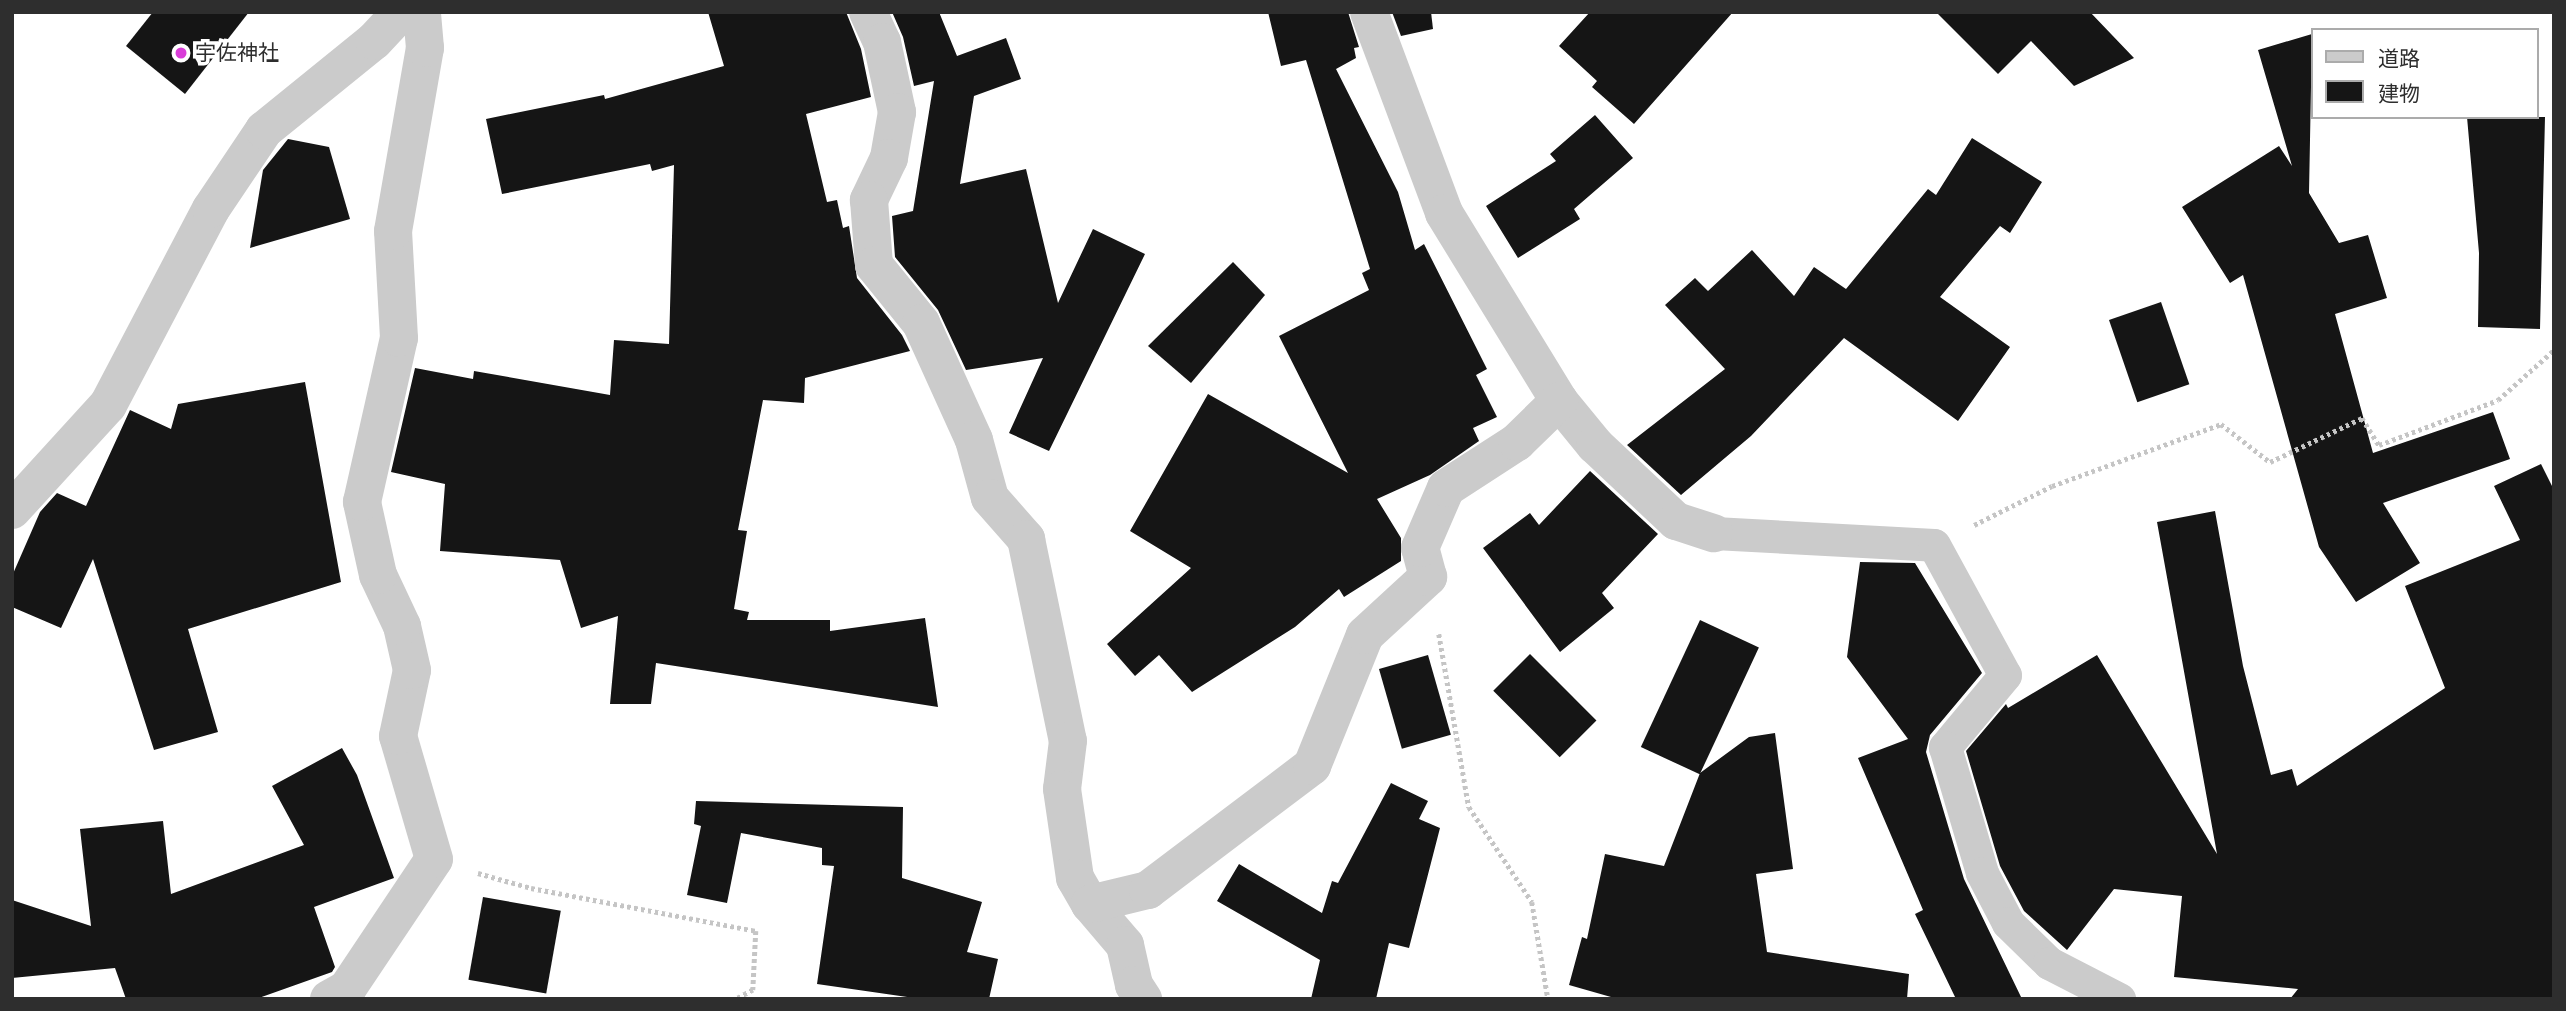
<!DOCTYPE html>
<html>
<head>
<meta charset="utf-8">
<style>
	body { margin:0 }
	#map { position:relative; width:2566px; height:1011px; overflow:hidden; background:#fff; font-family:Raleway,"Noto Sans JP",sans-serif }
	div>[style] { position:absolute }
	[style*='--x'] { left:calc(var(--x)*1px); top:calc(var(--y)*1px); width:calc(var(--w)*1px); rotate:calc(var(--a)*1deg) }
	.building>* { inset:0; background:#151515; transform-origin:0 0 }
	.path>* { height:4.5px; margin-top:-2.25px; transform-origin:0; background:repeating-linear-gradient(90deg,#c5c5c5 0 3.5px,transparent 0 7px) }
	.service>* { height:33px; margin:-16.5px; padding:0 16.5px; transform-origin:16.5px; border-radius:16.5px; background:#cbcbcb }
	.minor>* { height:38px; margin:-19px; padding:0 19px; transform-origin:19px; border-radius:19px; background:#cbcbcb }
	.dots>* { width:19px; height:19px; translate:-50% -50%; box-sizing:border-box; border:4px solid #fff; border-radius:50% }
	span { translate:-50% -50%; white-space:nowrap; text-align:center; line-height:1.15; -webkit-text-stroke:7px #fff; paint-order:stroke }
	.poi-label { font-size:21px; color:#2e2e2e }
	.left { translate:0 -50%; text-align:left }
	.frame { position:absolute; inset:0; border:14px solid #2e2e2e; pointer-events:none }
	.legend { position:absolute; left:2311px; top:28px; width:228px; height:91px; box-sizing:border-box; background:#fff; border:2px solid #ababab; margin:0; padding:9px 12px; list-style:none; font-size:21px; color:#2e2e2e }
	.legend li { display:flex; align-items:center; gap:14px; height:35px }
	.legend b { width:35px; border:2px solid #ababab }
</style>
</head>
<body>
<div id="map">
	<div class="building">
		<div style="clip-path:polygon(153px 12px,249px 12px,185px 94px,126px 46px)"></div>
		<div style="clip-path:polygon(708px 12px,846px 12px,861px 49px,871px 97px,806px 114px,827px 202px,837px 200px,843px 228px,849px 226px,857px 278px,902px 335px,910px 351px,805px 378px,804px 403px,763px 400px,738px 530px,747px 531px,734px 609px,749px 612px,747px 620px,830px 620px,830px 631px,925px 618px,938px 707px,656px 663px,651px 704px,610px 704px,618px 616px,581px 628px,560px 560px,440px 551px,445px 484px,391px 472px,415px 368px,473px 379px,474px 371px,610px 395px,614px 340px,669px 344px,674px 165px,652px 171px,650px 164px,502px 194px,486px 119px,604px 95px,605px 99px,724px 66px)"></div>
		<div style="clip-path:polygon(892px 12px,939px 12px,957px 56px,1006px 38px,1021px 79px,974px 96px,960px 184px,1026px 169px,1058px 303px,1093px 229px,1145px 254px,1049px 451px,1009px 433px,1043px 358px,966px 370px,938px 310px,895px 257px,892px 216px,913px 211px,934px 81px,914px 86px,903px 37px)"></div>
		<div style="clip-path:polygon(1268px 12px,1348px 12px,1359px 47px,1354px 48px,1356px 58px,1336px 69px,1398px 192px,1415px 250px,1424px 244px,1487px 369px,1476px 375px,1497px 417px,1473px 428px,1479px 441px,1430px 475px,1377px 499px,1401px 538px,1401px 561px,1344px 597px,1339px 589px,1295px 627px,1192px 692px,1159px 655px,1135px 676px,1107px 644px,1191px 568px,1130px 531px,1208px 394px,1348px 473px,1279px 336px,1369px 290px,1362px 273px,1370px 269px,1306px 60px,1281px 66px)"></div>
		<div style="clip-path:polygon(1392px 12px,1431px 12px,1433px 29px,1401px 36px)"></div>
		<div style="clip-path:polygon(1590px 12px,1733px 12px,1634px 124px,1592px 87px,1597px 81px,1559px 46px)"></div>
		<div style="clip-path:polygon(1936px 12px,2090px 12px,2134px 58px,2074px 86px,2031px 41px,1998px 74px)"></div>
		<div style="clip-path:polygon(2312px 34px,2309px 193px,2339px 243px,2368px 235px,2387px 298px,2335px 314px,2373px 453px,2493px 412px,2510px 459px,2383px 503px,2420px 563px,2356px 602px,2319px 547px,2243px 275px,2230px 283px,2182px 207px,2279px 146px,2292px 166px,2258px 50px)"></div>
		<div style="clip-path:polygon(1595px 115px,1633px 158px,1574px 209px,1580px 219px,1518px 258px,1486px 206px,1556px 161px,1550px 154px)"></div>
		<div style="clip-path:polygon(2467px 117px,2545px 117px,2540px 329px,2478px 327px,2479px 253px)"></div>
		<div style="clip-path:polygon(1972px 138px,2042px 182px,2010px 233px,2000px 226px,1940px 297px,2010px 347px,1958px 421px,1844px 338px,1751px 436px,1681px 495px,1627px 445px,1725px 369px,1665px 305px,1695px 278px,1708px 291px,1752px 250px,1794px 296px,1814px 267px,1846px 289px,1928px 189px,1936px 195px)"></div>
		<div style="clip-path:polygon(288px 139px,329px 147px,350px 219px,250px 248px,263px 170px)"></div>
		<div style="clip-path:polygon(1233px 262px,1265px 295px,1191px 383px,1148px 346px)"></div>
		<div style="left:2161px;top:302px;width:87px;height:55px;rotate:71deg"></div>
		<div style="clip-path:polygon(305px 382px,341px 582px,188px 629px,218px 732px,154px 750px,93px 559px,61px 628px,12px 607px,12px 576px,40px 512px,57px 493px,86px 506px,130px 410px,171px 429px,178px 404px)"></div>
		<div style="clip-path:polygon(2541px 464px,2554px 490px,2554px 999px,2290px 999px,2298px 989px,2174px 977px,2182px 896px,2114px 889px,2067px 950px,2024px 911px,2000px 866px,1966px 751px,2006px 704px,2008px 708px,2097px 655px,2217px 854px,2157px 522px,2215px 511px,2243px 666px,2271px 775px,2292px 769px,2297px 786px,2445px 688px,2405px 586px,2520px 540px,2494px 486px)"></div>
		<div style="clip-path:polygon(1590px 471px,1658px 534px,1602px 593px,1614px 608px,1560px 652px,1483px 548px,1530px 513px,1539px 525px)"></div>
		<div style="clip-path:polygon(1860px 562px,1915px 563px,1982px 673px,1930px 735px,1926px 752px,1964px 879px,2022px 999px,1956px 999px,1915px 914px,1923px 910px,1858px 758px,1908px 739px,1847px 657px)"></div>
		<div style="left:1700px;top:620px;width:65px;height:140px;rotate:25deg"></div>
		<div style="left:1530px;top:654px;width:94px;height:52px;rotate:45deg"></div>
		<div style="left:1428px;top:655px;width:83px;height:51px;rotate:74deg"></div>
		<div style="clip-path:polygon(1775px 733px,1793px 869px,1756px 874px,1767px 952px,1909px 974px,1907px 999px,1618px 999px,1569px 985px,1582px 937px,1587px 939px,1605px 854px,1664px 866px,1700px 773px,1749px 737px)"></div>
		<div style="clip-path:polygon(342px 748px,357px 775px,394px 878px,314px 907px,335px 967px,332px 972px,256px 999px,126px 999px,115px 968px,12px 978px,12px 900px,91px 926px,80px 829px,163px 821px,171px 894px,304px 845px,272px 786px)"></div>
		<div style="clip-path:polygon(1391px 783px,1428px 801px,1419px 819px,1440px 828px,1409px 948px,1389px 943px,1376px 999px,1311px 999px,1320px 960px,1217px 901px,1239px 864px,1322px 913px,1332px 881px,1338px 883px)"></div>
		<div style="clip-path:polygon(696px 801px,903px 807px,902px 878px,982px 902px,967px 952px,998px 959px,989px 999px,921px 999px,817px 984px,834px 866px,822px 865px,822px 848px,741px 833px,727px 903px,687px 895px,701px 826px,694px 824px)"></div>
		<div style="left:483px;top:897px;width:79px;height:84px;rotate:10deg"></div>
	</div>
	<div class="path">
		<div style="--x:1974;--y:525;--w:87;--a:-26.6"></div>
		<div style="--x:2052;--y:486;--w:180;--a:-20.1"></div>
		<div style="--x:2221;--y:424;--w:62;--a:37.8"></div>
		<div style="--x:2270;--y:462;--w:102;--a:-25.6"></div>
		<div style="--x:2362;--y:418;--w:32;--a:58"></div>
		<div style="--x:2379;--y:445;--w:127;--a:-20.7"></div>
		<div style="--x:2498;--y:400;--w:75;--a:-41.8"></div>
		<div style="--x:1439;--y:634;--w:176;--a:80.2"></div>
		<div style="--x:1469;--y:807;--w:114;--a:56.4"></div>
		<div style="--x:1532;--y:902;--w:98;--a:80.6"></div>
		<div style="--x:478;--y:873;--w:55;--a:15.8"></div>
		<div style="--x:531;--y:888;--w:229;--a:10.8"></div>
		<div style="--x:756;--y:931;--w:59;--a:92.9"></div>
		<div style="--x:753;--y:990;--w:19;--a:152"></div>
	</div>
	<div class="service">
		<div style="--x:1714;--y:533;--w:220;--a:3.1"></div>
		<div style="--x:1934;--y:545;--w:148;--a:61.4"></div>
		<div style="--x:2005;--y:675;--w:94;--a:129.8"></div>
		<div style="--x:1945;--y:747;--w:131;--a:73.6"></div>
		<div style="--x:1982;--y:873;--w:56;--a:62.5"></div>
		<div style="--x:2008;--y:923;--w:57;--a:44.3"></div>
		<div style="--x:2049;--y:963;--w:79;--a:27.2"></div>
	</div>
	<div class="minor">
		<div style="--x:868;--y:12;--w:33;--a:65"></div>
		<div style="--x:882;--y:42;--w:72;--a:77.9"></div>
		<div style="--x:897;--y:112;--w:47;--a:99.9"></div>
		<div style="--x:889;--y:158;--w:47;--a:115.5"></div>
		<div style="--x:869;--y:200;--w:65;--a:85.6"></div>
		<div style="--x:874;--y:265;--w:75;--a:51"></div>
		<div style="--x:921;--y:323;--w:128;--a:65.6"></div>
		<div style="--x:974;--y:440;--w:60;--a:74.6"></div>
		<div style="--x:990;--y:498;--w:55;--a:48.7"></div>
		<div style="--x:1026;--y:539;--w:206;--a:78.3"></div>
		<div style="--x:1068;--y:741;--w:48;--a:97.1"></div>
		<div style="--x:1062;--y:789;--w:90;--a:81.7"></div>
		<div style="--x:1075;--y:878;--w:30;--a:60"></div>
		<div style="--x:1090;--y:904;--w:54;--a:49.5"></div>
		<div style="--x:1125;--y:945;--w:41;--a:77.3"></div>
		<div style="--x:1134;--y:985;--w:17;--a:57"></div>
		<div style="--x:1369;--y:12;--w:215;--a:69.5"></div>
		<div style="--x:1444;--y:213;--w:220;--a:58.5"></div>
		<div style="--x:1559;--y:401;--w:57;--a:50.7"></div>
		<div style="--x:1595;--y:445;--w:111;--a:43.2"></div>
		<div style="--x:1676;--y:521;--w:40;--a:18"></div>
		<div style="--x:12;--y:510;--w:142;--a:-47.6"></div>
		<div style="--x:108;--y:405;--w:221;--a:-62.3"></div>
		<div style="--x:211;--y:209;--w:95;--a:-56.1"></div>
		<div style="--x:264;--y:130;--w:141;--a:-39"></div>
		<div style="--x:374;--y:41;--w:40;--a:-47"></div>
		<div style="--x:1090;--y:904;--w:60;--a:-13.6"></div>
		<div style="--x:1148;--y:890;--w:206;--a:-37.1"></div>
		<div style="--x:1312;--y:766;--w:141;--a:-68"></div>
		<div style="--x:1365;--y:635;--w:86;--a:-42.6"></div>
		<div style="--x:1428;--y:577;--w:30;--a:-105"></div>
		<div style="--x:1420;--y:548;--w:65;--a:-66.6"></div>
		<div style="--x:1446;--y:488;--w:85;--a:-32.9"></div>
		<div style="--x:1517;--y:442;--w:59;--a:-44.3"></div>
		<div style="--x:329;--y:999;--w:21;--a:-29"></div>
		<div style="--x:347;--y:989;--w:156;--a:-56.2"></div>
		<div style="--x:434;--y:859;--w:128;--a:-106.3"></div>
		<div style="--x:398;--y:736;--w:67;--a:-78"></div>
		<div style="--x:412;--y:670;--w:45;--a:-102.8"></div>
		<div style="--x:402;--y:626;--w:56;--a:-115.2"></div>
		<div style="--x:378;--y:575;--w:75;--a:-102.4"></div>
		<div style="--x:362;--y:502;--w:168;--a:-77.3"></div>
		<div style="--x:399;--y:338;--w:107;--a:-93.2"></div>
		<div style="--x:393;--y:231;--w:186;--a:-80.1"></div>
		<div style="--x:425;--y:48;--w:36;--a:-95"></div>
	</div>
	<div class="dots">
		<div style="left:181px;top:53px;background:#d93dd8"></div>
	</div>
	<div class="poi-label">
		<span class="left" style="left:195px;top:53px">宇佐神社</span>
	</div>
	<div class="frame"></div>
	<ul class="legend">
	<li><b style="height:9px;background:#cbcbcb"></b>道路</li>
	<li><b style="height:19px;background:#151515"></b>建物</li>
	</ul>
</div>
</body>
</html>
